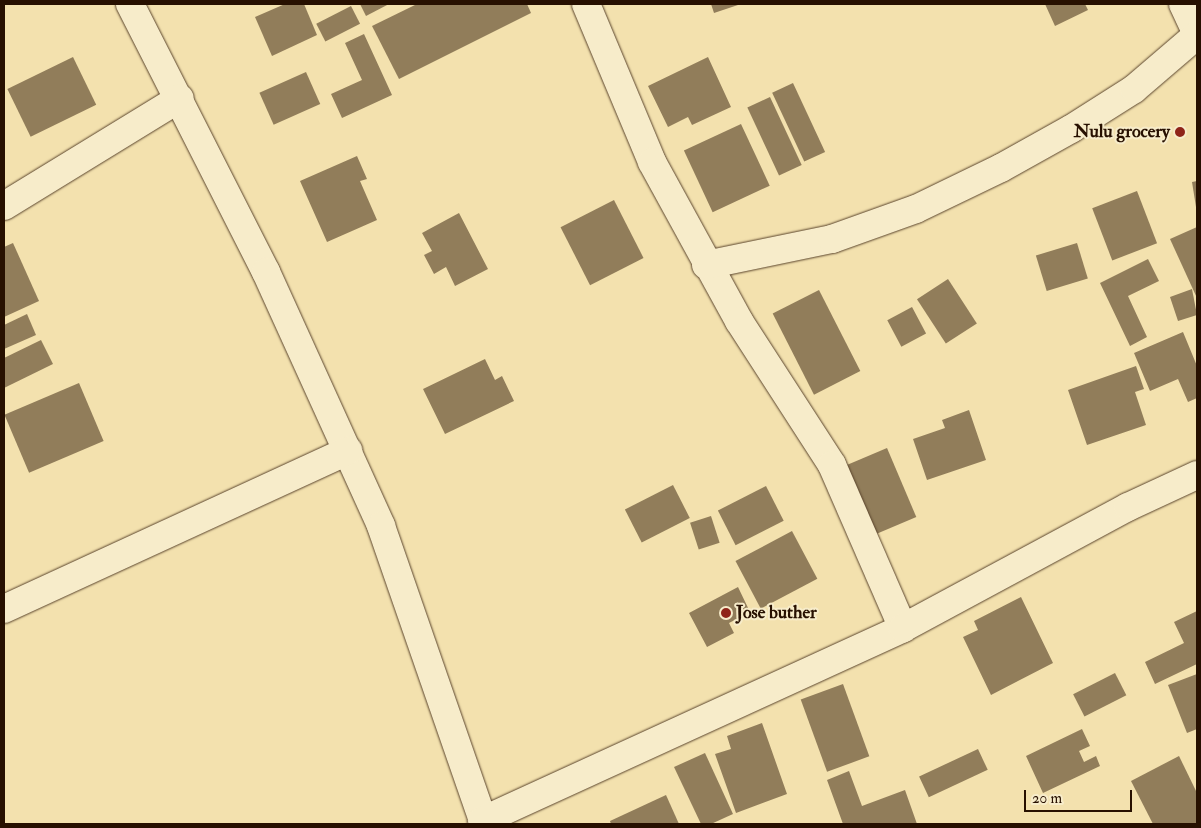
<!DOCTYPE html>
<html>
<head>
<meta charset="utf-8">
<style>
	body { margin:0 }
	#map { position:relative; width:1201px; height:828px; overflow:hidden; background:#f3e1ae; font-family:"IM FELL Double Pica",serif }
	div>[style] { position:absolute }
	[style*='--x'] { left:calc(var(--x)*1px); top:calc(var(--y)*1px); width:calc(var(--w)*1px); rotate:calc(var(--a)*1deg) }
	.building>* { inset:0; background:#917d5a; transform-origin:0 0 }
	.roads { filter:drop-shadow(0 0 1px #5a442c) drop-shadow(0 0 1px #5a442c) }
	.street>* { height:28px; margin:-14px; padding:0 14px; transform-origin:14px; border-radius:14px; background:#f7ecca }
	.dots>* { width:14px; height:14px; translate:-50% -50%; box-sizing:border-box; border:2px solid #f7ecca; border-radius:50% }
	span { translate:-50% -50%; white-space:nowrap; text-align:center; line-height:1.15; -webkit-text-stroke:4px #f7ecca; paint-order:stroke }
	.poi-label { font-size:18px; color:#271000; font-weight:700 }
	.right { translate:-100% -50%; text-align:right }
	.left { translate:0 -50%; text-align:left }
	.frame { position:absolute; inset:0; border:5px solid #271000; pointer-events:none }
	.scale { position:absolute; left:1024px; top:790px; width:108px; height:22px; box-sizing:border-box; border:2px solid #271000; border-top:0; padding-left:6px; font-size:15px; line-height:18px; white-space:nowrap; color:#271000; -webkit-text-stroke:4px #f7ecca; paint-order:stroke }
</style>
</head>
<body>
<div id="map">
	<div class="building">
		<div style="clip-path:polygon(285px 4px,304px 4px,317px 35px,272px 56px,255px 17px)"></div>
		<div style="clip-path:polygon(360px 4px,389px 4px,366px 16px)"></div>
		<div style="clip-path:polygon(417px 4px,527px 4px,531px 13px,399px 79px,372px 26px)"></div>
		<div style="clip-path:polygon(711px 4px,741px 4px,714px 13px)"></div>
		<div style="clip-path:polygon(1045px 4px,1085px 4px,1088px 10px,1055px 26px)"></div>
		<div style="left:351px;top:6px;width:20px;height:39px;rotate:63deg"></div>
		<div style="clip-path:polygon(364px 34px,392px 95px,342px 118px,331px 94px,362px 80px,345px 43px)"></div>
		<div style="left:73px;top:57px;width:53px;height:73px;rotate:64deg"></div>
		<div style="clip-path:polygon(708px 57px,731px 107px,692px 125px,688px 117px,668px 127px,648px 86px)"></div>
		<div style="left:306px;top:72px;width:35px;height:51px;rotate:66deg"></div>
		<div style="left:793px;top:83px;width:76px;height:23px;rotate:65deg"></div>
		<div style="left:770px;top:97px;width:75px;height:25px;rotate:65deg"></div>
		<div style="left:741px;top:124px;width:68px;height:63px;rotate:65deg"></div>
		<div style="clip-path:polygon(357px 156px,367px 179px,360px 181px,377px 220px,327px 242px,300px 181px)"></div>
		<div style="clip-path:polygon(1197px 181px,1197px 207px,1196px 207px,1192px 182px)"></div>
		<div style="left:1137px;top:191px;width:56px;height:48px;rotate:69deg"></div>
		<div style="left:614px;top:200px;width:65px;height:60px;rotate:63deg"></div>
		<div style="clip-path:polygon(459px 213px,488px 269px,455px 286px,446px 267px,434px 274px,424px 255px,432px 251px,422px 233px)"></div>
		<div style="clip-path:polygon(1197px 227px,1197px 298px,1170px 239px)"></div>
		<div style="clip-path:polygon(13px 243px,39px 301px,4px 317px,4px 247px)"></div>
		<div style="left:1077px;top:243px;width:37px;height:43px;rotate:73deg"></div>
		<div style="clip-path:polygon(1148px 259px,1159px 281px,1128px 296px,1147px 337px,1130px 346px,1100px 283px)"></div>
		<div style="left:948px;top:279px;width:53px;height:37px;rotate:57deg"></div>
		<div style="clip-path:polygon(1192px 289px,1197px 315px,1178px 321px,1170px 297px)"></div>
		<div style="left:819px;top:290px;width:91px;height:52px;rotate:63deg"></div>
		<div style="left:912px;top:307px;width:30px;height:28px;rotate:62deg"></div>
		<div style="clip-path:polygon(27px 314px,36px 335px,4px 349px,4px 325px)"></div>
		<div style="clip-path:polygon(1183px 332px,1197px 366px,1197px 398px,1188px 402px,1178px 379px,1150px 391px,1134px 353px)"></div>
		<div style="clip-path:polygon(41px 340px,53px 364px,4px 388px,4px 358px)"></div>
		<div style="clip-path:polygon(485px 359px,495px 380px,502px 376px,514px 401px,445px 434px,423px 389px)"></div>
		<div style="clip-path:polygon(1136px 366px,1144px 389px,1135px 392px,1146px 425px,1087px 445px,1068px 390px)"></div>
		<div style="left:79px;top:383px;width:63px;height:81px;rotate:67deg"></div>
		<div style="clip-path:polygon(969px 410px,986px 460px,927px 480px,913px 439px,945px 428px,942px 420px)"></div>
		<div style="left:887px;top:448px;width:75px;height:50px;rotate:67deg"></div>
		<div style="left:673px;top:485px;width:37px;height:54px;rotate:63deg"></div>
		<div style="left:766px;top:486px;width:39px;height:54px;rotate:63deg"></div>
		<div style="left:711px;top:516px;width:28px;height:22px;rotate:72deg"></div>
		<div style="left:792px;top:531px;width:54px;height:64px;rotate:62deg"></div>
		<div style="clip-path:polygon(738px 587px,750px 612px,729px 623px,734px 633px,707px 647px,689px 613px)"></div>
		<div style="clip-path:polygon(1021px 597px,1053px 663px,991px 695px,963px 637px,978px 630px,974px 621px)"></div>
		<div style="clip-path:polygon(1197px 611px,1197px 664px,1155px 684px,1145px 662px,1184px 643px,1174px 622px)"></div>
		<div style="left:1115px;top:673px;width:25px;height:47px;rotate:63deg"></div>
		<div style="clip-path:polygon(1197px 674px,1197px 729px,1187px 733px,1168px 685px)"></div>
		<div style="left:843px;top:684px;width:77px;height:45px;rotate:70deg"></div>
		<div style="clip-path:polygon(762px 723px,787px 794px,736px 813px,715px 754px,731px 749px,727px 736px)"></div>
		<div style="clip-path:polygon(1082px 729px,1090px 746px,1079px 751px,1084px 762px,1096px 756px,1100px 766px,1043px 793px,1026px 756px)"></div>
		<div style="left:978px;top:749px;width:23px;height:65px;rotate:65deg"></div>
		<div style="clip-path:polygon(705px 753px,733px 814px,711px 824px,701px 824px,674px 767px)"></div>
		<div style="clip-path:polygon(1179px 756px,1197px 793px,1197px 823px,1153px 824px,1131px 781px)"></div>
		<div style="clip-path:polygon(849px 771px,862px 806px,905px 790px,917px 824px,843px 824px,827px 780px)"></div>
		<div style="clip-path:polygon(666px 795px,679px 824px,611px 824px,610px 821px)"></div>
	</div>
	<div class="roads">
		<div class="street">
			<div style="--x:130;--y:4;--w:301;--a:63.1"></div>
			<div style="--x:266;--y:272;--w:279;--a:65.6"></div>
			<div style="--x:381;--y:526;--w:315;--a:70.9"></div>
			<div style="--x:586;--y:4;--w:171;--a:67.3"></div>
			<div style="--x:652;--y:162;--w:181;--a:61.3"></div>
			<div style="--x:739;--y:321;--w:171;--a:57.1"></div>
			<div style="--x:832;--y:465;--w:178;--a:66.5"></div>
			<div style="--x:1183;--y:4;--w:33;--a:65"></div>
			<div style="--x:4;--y:206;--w:206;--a:-31.5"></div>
			<div style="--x:706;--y:265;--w:129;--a:-11.7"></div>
			<div style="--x:832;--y:239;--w:89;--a:-19.7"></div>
			<div style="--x:916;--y:209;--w:94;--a:-25.8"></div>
			<div style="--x:1001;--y:168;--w:80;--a:-29.1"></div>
			<div style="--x:1071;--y:129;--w:75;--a:-32.4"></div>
			<div style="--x:1134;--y:89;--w:83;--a:-40.6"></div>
			<div style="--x:4;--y:609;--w:379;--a:-24.7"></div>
			<div style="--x:482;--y:821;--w:463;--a:-24.6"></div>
			<div style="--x:903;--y:628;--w:255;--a:-28.3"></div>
			<div style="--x:1128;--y:507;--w:76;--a:-24.9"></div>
		</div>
	</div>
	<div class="dots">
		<div style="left:1180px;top:132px;background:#8f2418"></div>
		<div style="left:726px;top:613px;background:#8f2418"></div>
	</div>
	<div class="poi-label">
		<span class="right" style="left:1170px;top:132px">Nulu grocery</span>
		<span class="left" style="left:736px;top:613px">Jose buther</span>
	</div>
	<div class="frame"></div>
	<div class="scale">20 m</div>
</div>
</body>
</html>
